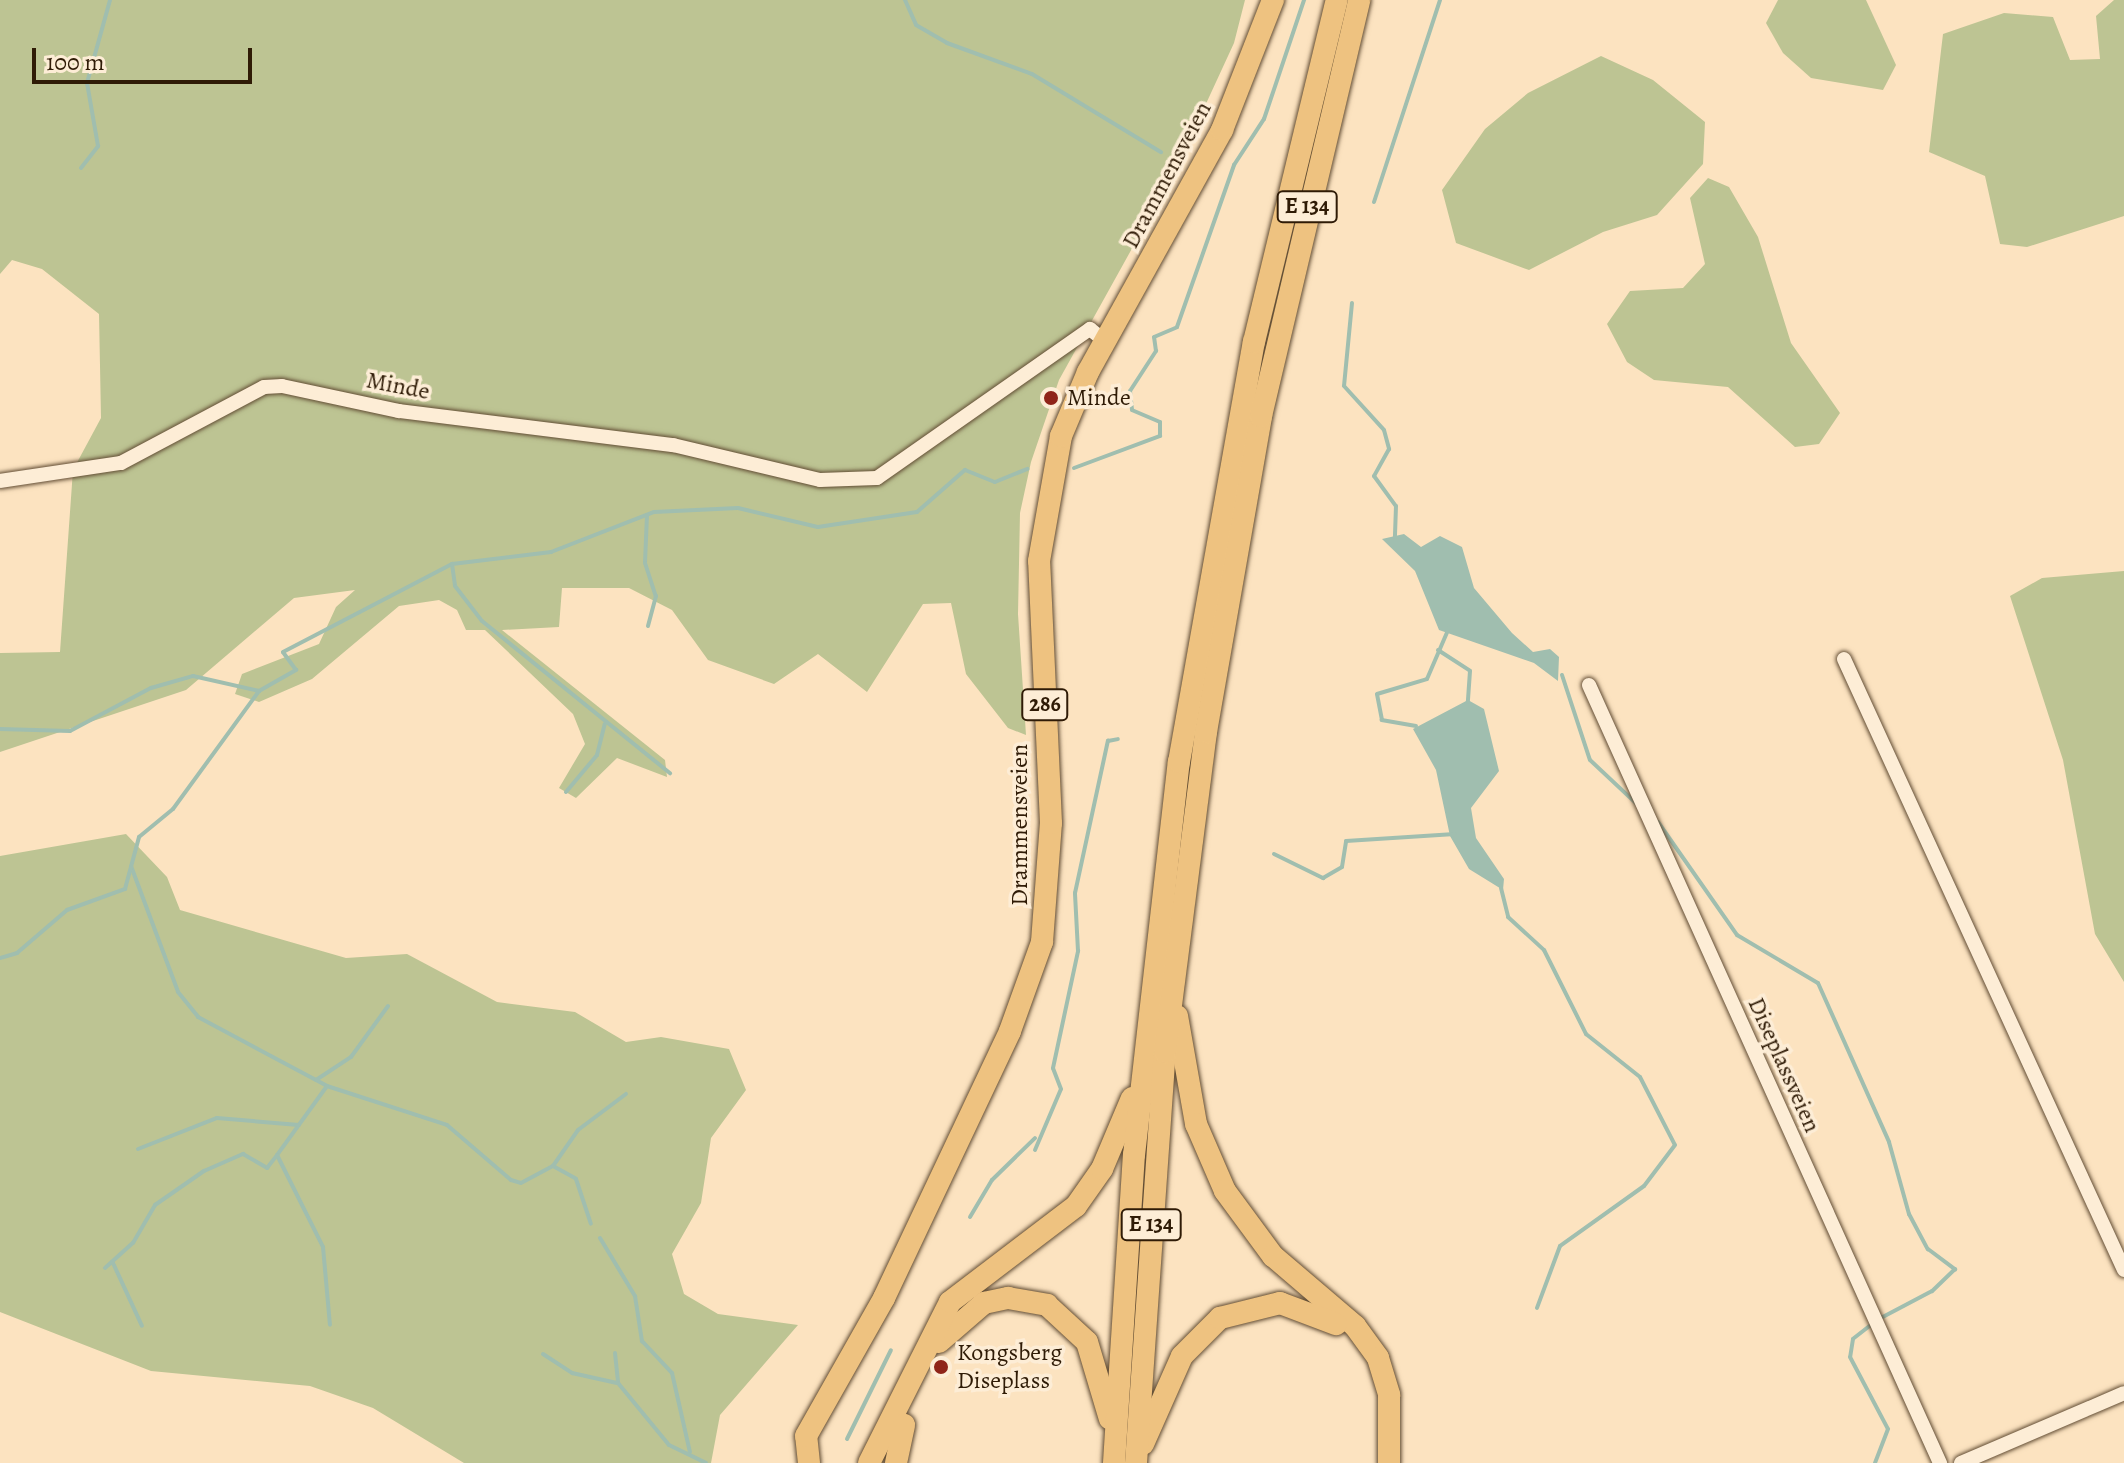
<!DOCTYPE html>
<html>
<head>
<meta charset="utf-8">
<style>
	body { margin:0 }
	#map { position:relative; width:2124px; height:1463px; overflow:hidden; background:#fce3c0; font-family:Alegreya,serif }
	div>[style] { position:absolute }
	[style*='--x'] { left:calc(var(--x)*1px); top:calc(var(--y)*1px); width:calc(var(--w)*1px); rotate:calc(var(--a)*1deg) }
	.green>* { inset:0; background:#bdc493 }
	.water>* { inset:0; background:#a0beaf }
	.stream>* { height:4px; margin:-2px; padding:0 2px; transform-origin:2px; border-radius:2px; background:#a0beaf }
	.roads { filter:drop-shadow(0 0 2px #624d34) drop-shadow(0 0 2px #624d34) }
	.minor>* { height:14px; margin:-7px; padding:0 7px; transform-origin:7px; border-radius:7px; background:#fdedd6 }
	.primary>* { height:22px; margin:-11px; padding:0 11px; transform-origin:11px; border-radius:11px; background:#eec280 }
	.trunk>* { height:22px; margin:-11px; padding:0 11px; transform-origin:11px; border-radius:11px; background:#eec280 }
	.dots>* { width:22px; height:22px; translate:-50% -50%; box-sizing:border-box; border:4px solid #fdedd6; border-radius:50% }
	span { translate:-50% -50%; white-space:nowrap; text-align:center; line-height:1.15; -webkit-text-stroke:7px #fdedd6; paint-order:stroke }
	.shield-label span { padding:2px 6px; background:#fdedd6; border:2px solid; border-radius:6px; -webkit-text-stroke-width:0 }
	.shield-label { font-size:22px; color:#2f1b06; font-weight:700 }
	.street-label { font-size:24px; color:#2f1b06 }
	.poi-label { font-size:24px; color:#2f1b06 }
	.left { translate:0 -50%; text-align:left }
	.scale { position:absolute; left:32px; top:48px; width:220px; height:36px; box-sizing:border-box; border:4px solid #2f1b06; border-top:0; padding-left:10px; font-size:24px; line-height:28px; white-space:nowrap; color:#2f1b06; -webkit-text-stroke:6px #fdedd6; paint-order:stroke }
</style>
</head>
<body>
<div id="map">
	<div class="green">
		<div style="clip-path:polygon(0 0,1245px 0,1234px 43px,1175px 171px,1059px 380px,1031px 462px,1020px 513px,1018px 614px,1026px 735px,1008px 728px,966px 674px,951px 603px,923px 604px,867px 692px,818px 654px,774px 684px,708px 660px,672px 610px,629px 588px,562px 588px,559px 627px,502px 630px,665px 760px,667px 777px,617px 758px,576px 798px,559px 788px,585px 744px,573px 714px,485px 630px,466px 630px,457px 610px,439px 600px,399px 606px,312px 679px,259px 702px,235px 694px,242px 674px,319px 644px,336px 607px,355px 590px,294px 598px,186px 690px,0 752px,0 653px,60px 652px,73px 470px,101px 418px,99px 314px,42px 269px,12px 260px,0 274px)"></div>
		<div style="clip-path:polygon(1778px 0,1866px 0,1896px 65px,1883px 90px,1811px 78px,1783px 53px,1766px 23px)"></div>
		<div style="clip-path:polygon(2114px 0,2124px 0,2124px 216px,2027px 247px,2000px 244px,1985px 176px,1929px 152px,1943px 34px,2004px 13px,2053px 17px,2070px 60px,2100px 59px,2096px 16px)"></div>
		<div style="clip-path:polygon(1601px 56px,1653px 80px,1705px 122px,1703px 164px,1657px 215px,1603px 232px,1529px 270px,1456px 243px,1442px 190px,1485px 129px,1528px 93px)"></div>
		<div style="clip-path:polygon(1708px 178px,1729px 187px,1758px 237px,1791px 343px,1840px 413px,1819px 444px,1795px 447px,1728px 387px,1654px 380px,1627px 362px,1607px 324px,1630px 291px,1683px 288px,1705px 264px,1690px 198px)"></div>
		<div style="clip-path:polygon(2124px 571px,2124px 982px,2095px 934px,2063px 760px,2010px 596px,2042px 578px)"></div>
		<div style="clip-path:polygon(126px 834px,167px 877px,180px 910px,346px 958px,407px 954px,497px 1002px,575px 1012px,626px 1042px,661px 1037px,729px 1049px,746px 1090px,711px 1138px,701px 1203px,672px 1254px,684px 1294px,718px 1314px,798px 1325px,720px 1415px,711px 1463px,464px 1463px,373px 1408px,310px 1386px,151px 1371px,0 1312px,0 856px)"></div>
	</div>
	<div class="water">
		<div style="clip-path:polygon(1404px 534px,1421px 547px,1440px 536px,1462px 547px,1474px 588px,1512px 633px,1533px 652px,1550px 649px,1559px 657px,1558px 681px,1534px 663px,1439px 630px,1415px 571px,1382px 539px)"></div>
		<div style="clip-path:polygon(1468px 700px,1484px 709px,1499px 771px,1471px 808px,1476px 838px,1504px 879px,1503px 890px,1469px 869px,1450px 836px,1436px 770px,1413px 729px)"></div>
	</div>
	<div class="stream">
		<div style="--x:905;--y:0;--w:27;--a:66"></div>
		<div style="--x:916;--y:25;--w:36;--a:30"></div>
		<div style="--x:947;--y:43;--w:90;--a:20"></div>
		<div style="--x:1032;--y:74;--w:151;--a:31.2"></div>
		<div style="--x:81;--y:168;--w:28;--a:-52"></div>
		<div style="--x:98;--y:146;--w:64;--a:-99.9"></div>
		<div style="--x:87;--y:83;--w:86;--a:-74.5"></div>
		<div style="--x:1374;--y:202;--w:213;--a:-71.9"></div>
		<div style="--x:1352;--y:303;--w:83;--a:95.5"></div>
		<div style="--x:1344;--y:386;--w:59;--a:47.7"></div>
		<div style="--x:1384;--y:430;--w:20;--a:75"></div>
		<div style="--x:1389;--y:449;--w:31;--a:119"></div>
		<div style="--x:1374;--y:476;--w:37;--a:54"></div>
		<div style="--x:1396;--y:506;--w:31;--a:92"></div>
		<div style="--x:1074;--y:468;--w:92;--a:-20.4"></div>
		<div style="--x:1160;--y:436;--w:14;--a:-90"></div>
		<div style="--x:1160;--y:422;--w:30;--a:-157"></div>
		<div style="--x:1132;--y:410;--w:19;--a:-96"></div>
		<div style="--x:1130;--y:391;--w:48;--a:-57"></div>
		<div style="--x:1156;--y:351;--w:14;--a:-98"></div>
		<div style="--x:1154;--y:337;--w:25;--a:-23"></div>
		<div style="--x:1177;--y:327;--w:172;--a:-70.6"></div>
		<div style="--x:1234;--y:165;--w:55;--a:-56.9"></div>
		<div style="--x:1264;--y:119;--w:126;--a:-71.4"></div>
		<div style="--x:647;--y:515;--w:48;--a:92.4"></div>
		<div style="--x:645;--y:563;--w:35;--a:72"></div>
		<div style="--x:656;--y:596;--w:31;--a:105"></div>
		<div style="--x:452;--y:564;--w:22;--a:82"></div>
		<div style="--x:455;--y:586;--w:44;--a:52.4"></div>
		<div style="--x:482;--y:621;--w:242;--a:39"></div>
		<div style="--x:1438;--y:650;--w:38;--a:33"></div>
		<div style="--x:1470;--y:671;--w:31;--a:94"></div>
		<div style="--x:1562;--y:675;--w:89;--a:71.8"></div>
		<div style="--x:1590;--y:760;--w:67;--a:43.2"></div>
		<div style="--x:1416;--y:726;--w:35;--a:-170"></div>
		<div style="--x:1382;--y:720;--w:26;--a:-101"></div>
		<div style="--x:1377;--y:694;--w:52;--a:-16.7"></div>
		<div style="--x:1427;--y:679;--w:56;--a:-66.7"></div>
		<div style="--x:0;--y:729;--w:70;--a:1.6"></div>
		<div style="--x:70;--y:731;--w:92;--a:-28"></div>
		<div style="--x:151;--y:688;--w:44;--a:-15.9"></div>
		<div style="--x:193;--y:676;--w:68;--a:12.8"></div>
		<div style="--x:259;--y:691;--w:43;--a:-29.6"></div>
		<div style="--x:296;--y:670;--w:22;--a:-126"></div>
		<div style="--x:283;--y:652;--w:191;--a:-27.5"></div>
		<div style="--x:452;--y:564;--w:100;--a:-6.9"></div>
		<div style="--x:551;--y:552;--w:110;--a:-21.2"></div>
		<div style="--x:654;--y:512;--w:84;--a:-2.7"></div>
		<div style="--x:738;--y:508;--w:82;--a:13.4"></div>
		<div style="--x:818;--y:527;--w:100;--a:-8.6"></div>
		<div style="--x:917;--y:512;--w:64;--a:-41.2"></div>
		<div style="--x:965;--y:470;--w:32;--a:22"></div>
		<div style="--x:995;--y:482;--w:35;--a:-22"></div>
		<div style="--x:566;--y:792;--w:48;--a:-50"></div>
		<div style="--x:597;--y:755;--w:32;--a:-76"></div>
		<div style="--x:1658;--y:822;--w:138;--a:55"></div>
		<div style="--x:1737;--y:935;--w:94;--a:30.7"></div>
		<div style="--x:1818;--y:983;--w:174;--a:65.9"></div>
		<div style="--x:1889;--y:1142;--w:75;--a:74.5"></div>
		<div style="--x:1909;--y:1214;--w:40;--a:62"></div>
		<div style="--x:1928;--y:1249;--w:34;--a:37"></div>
		<div style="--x:1955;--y:1269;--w:32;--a:136"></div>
		<div style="--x:1932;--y:1291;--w:60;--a:152.2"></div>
		<div style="--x:1274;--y:854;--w:55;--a:26.1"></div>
		<div style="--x:1323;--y:878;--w:22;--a:-30"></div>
		<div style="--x:1342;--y:867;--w:26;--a:-81"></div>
		<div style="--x:1346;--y:841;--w:109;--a:-3.7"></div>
		<div style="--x:131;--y:866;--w:134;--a:69.5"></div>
		<div style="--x:178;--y:992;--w:32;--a:51"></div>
		<div style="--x:198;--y:1017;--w:146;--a:28.1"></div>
		<div style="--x:327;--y:1086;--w:126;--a:18"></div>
		<div style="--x:447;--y:1125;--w:84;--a:40.7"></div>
		<div style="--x:511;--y:1180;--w:10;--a:17"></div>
		<div style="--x:521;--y:1183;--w:36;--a:-28"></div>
		<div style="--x:553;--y:1166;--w:26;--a:29"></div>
		<div style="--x:576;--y:1179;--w:47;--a:71.6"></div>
		<div style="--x:1501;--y:888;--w:30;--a:76"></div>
		<div style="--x:1508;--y:917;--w:49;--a:42.5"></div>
		<div style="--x:1544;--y:950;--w:94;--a:63.4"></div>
		<div style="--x:1586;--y:1034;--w:69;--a:38.5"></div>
		<div style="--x:1640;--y:1077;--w:76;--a:62.8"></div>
		<div style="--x:1675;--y:1145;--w:51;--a:127.1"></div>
		<div style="--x:1644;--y:1186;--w:103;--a:144.5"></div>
		<div style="--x:1560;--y:1246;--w:66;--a:110.4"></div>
		<div style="--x:0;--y:958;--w:18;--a:-16"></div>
		<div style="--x:17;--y:953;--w:66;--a:-40.7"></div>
		<div style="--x:67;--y:910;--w:62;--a:-19.9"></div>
		<div style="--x:125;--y:889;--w:54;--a:-74.9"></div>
		<div style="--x:139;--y:837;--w:44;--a:-39.5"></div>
		<div style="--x:173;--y:809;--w:146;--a:-53.9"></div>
		<div style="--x:316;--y:1080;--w:42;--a:-33.3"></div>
		<div style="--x:351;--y:1057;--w:63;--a:-54"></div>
		<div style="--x:327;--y:1086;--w:85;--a:125.9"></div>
		<div style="--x:277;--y:1155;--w:103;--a:63.4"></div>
		<div style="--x:323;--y:1247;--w:78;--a:84.9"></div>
		<div style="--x:138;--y:1149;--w:85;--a:-21.4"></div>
		<div style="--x:217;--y:1118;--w:82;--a:4.9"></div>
		<div style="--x:1035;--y:1150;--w:66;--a:-66.9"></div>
		<div style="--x:1061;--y:1089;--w:22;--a:-111"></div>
		<div style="--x:1053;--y:1068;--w:120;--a:-77.9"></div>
		<div style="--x:1078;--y:951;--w:58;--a:-93"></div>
		<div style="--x:1075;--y:893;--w:156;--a:-77.8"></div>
		<div style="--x:1108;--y:741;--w:10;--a:-11"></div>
		<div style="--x:553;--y:1166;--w:44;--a:-55.2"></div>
		<div style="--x:578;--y:1130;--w:60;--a:-36.9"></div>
		<div style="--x:970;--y:1217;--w:43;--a:-59.3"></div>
		<div style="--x:992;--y:1180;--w:60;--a:-44.3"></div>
		<div style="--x:600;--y:1238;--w:68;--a:58.9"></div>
		<div style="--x:635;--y:1296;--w:46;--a:81.2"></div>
		<div style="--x:642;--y:1341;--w:44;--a:46.8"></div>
		<div style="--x:672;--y:1373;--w:81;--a:77.2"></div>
		<div style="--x:113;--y:1263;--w:69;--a:65.3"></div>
		<div style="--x:105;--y:1268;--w:38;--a:-42"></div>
		<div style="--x:133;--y:1243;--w:44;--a:-59.9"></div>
		<div style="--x:155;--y:1205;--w:60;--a:-34.8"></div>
		<div style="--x:204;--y:1171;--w:43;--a:-23.6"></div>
		<div style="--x:243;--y:1154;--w:28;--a:30"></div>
		<div style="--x:267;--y:1168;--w:16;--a:-52"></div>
		<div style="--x:1872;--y:1324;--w:24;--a:142"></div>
		<div style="--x:1853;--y:1339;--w:18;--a:99"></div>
		<div style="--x:1850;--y:1357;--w:81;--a:62.2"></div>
		<div style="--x:1888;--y:1429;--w:36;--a:111"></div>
		<div style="--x:615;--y:1353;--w:30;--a:84"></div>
		<div style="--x:618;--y:1383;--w:80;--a:50.6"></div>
		<div style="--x:669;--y:1445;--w:41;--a:25.9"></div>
		<div style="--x:543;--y:1354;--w:35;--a:33"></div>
		<div style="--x:572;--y:1373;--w:46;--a:12.5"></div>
		<div style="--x:847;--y:1439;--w:99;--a:-63.7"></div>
	</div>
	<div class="roads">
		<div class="minor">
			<div style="--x:0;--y:481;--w:122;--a:-8.5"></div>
			<div style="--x:121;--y:463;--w:162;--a:-28"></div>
			<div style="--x:264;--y:387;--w:18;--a:-3"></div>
			<div style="--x:282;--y:386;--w:120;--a:12.1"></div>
			<div style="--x:399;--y:411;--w:276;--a:7.1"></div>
			<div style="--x:673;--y:445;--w:151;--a:13.4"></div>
			<div style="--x:820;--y:480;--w:57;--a:-2"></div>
			<div style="--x:877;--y:478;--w:260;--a:-35"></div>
			<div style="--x:1090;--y:329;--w:19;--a:39"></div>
			<div style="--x:1844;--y:659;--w:672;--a:65.38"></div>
			<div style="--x:1589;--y:685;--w:854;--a:65.72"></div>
			<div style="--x:1961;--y:1463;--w:177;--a:-23.2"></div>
		</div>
		<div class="primary">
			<div style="--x:809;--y:1463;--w:27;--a:-96"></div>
			<div style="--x:806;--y:1436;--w:159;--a:-60.5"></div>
			<div style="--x:884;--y:1298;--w:295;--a:-64.7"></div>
			<div style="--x:1010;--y:1031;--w:95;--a:-70.2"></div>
			<div style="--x:1042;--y:942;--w:119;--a:-85.7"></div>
			<div style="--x:1051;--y:823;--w:262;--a:-92.6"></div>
			<div style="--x:1039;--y:561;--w:127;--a:-80"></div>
			<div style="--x:1061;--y:436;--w:69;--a:-67.1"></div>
			<div style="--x:1088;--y:372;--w:277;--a:-61"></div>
			<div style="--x:1222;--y:130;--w:140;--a:-68.6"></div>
		</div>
		<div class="trunk">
			<div style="--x:1177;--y:1016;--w:110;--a:80"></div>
			<div style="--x:1196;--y:1124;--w:73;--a:66.6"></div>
			<div style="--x:1225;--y:1191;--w:81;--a:53.6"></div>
			<div style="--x:1273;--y:1256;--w:108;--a:40.5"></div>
			<div style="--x:1355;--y:1326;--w:39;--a:54"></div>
			<div style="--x:1378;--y:1358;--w:39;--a:73"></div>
			<div style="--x:1389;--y:1395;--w:68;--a:90"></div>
			<div style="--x:939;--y:1342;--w:60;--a:-40.9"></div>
			<div style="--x:984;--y:1303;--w:25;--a:-12"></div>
			<div style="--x:1008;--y:1298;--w:40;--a:10"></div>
			<div style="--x:1047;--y:1305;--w:54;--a:42.8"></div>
			<div style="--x:1087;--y:1342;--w:80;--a:73.4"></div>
			<div style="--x:1143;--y:1444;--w:96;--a:-66.1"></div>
			<div style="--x:1182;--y:1356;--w:54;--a:-45"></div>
			<div style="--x:1220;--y:1318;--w:62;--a:-14"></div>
			<div style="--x:1280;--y:1303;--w:60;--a:20.6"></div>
			<div style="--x:869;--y:1463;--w:180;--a:-63.3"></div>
			<div style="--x:950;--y:1302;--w:158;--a:-37.3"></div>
			<div style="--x:1076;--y:1206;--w:45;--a:-54.9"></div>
			<div style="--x:1102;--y:1169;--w:77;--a:-67.1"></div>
			<div style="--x:896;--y:1463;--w:39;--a:-78"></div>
			<div style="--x:1114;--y:1463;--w:309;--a:-86.3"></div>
			<div style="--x:1134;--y:1155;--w:396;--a:-83.5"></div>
			<div style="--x:1179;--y:762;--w:427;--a:-79.9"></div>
			<div style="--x:1254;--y:342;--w:352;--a:-76.4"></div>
			<div style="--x:1136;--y:1463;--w:412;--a:-86"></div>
			<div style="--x:1165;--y:1052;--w:323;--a:-82.7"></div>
			<div style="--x:1206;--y:732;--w:321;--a:-80.1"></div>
			<div style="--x:1261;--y:416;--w:427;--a:-76.7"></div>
		</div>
	</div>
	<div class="dots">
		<div style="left:1051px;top:398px;background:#8f2418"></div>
		<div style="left:941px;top:1367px;background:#8f2418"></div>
	</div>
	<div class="shield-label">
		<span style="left:1307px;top:207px">E 134</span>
		<span style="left:1045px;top:705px">286</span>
		<span style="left:1151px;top:1225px">E 134</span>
	</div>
	<div class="street-label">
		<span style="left:1167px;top:175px;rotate:-62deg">Drammensveien</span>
		<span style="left:398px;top:386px;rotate:11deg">Minde</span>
		<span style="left:1020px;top:825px;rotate:-90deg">Drammensveien</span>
		<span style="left:1784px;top:1065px;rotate:66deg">Diseplassveien</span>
	</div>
	<div class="poi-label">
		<span class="left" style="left:1067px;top:398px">Minde</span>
		<span class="left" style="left:957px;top:1367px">Kongsberg<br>Diseplass</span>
	</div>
	<div class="scale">100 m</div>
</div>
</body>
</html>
